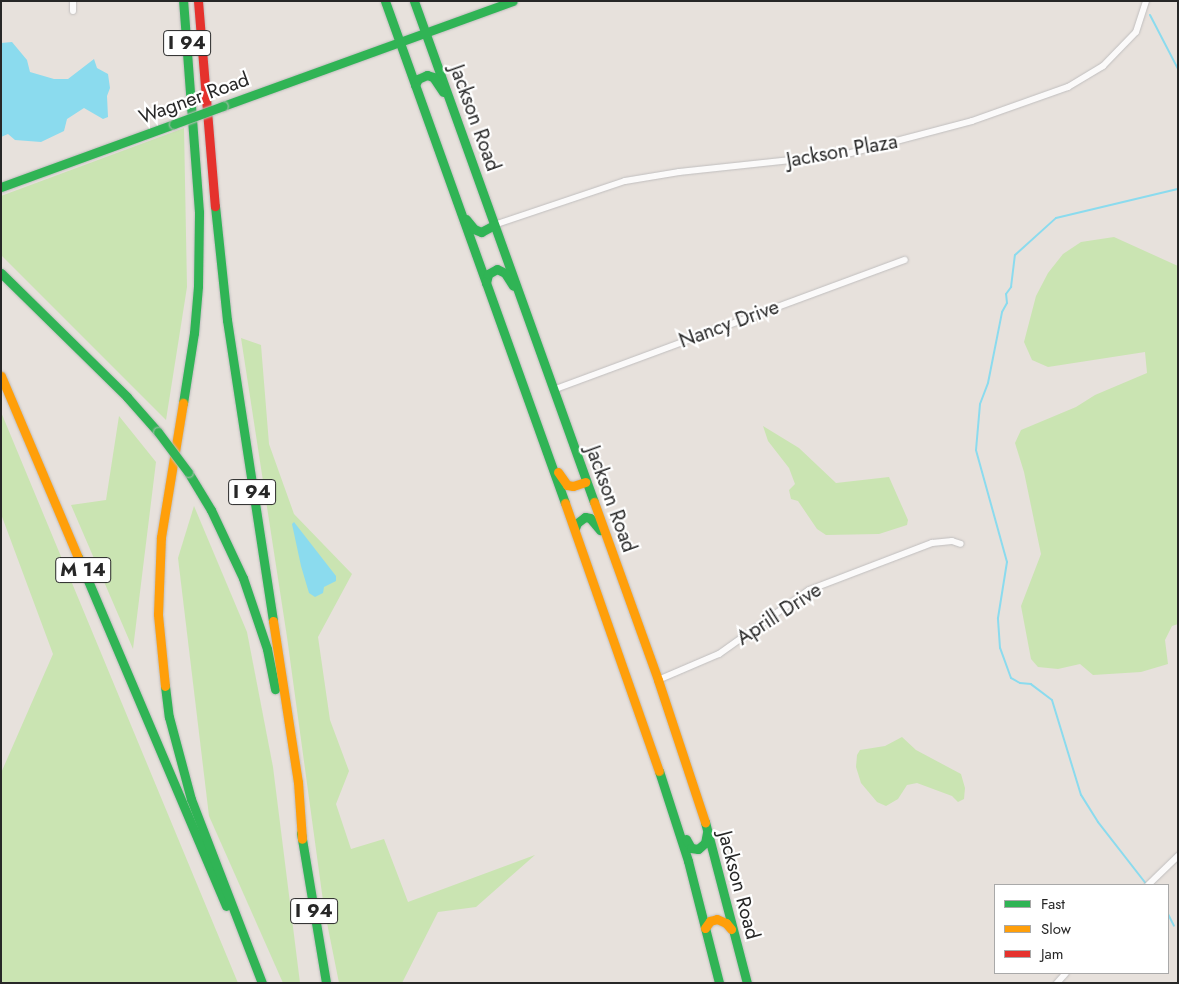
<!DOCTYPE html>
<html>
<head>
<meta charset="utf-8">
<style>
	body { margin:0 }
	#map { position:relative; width:1179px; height:984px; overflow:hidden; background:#e7e1dc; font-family:Jost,sans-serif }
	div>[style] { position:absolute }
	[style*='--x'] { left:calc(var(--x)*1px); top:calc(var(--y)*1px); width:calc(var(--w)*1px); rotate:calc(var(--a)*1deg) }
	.green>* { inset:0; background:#cae4b2 }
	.water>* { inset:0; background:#8bdbee }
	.stream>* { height:2px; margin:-1px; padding:0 1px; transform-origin:1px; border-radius:1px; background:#8bdbee }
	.roads { filter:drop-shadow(0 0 1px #c0bebe) drop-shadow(0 0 1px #c0bebe) }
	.street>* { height:6px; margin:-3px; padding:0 3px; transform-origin:3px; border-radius:3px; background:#fbfafa }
	.fast>* { height:9px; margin:-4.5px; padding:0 4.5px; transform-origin:4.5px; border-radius:4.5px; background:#30b455 }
	.slow>* { height:9px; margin:-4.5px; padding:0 4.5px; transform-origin:4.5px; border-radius:4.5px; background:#ff9f0a }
	.jam>* { height:9px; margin:-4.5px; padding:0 4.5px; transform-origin:4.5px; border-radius:4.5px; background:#e5322d }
	.bridges { filter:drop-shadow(0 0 1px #c0bebe) drop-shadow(0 0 1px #c0bebe) }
	.fast-bridge>* { height:9px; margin:-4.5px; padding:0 4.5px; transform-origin:4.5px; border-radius:4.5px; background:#30b455 }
	span { translate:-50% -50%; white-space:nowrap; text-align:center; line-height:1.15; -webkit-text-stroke:4.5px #fff; paint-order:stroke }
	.shield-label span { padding:1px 4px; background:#fff; border:1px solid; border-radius:4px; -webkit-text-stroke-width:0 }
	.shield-label { font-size:19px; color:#272727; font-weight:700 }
	.street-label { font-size:20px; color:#272727 }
	.frame { position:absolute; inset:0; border:2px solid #272727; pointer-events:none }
	.legend { position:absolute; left:994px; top:884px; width:175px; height:90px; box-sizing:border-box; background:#fff; border:1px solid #a9a9a9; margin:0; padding:6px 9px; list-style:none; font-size:15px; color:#272727 }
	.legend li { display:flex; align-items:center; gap:10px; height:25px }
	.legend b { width:25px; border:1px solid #a9a9a9 }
</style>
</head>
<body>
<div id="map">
	<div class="green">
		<div style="clip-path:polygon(184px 128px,187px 287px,166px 420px,1px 255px,1px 196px)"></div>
		<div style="clip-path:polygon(1114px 237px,1178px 266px,1178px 624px,1172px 626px,1165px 640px,1168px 664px,1141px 672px,1093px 675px,1080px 664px,1058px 669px,1038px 667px,1031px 659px,1021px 606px,1041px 554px,1024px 472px,1015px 443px,1021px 430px,1076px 407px,1095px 395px,1147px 373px,1145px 352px,1048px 367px,1032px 360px,1024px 342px,1036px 296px,1048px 273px,1063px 254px,1081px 242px)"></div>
		<div style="clip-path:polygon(241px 338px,261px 345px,269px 444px,294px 514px,352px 574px,318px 637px,330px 720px,349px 771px,336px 804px,351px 849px,384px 839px,408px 902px,535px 855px,476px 907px,438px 912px,402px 983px,339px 983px,324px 908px,287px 637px)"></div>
		<div style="clip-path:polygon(1px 412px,238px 983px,1px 983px,1px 773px,53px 654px,1px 514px)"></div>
		<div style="clip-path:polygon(119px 416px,156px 462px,133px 649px,71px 505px,106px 500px)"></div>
		<div style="clip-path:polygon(763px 426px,799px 448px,836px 483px,889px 477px,908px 520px,907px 525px,879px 534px,826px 535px,817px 529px,798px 501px,791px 499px,789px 490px,795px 484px,789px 468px,768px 441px)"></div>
		<div style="clip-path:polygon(194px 506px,247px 632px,273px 767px,300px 983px,283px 983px,209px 816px,178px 558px)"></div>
		<div style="clip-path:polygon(902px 737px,916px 750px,961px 774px,965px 788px,964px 799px,958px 802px,952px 796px,917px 783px,907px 785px,898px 799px,886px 806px,877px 802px,861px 783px,856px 767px,857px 755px,860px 750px,885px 746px)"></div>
	</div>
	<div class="water">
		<div style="clip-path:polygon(12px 42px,27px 60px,30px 72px,54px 79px,68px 79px,94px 59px,97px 68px,108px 74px,110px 88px,107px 96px,108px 117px,103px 119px,84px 108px,67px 119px,64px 131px,41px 142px,15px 140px,8px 134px,1px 137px,1px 43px)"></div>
		<div style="clip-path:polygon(294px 522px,336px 576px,336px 581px,324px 587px,323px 593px,315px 597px,309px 593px,301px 566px,292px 524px)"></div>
	</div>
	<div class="stream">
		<div style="--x:1150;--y:15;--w:61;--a:62.6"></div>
		<div style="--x:1147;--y:885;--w:80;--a:-127.9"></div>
		<div style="--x:1098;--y:822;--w:32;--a:-122"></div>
		<div style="--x:1081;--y:795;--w:99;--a:-107"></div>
		<div style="--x:1052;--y:700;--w:26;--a:-143"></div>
		<div style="--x:1031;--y:684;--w:11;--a:-175"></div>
		<div style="--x:1020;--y:683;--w:10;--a:-151"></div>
		<div style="--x:1011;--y:678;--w:32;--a:-110"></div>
		<div style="--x:1000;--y:648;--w:30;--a:-94"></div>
		<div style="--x:998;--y:618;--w:57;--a:-80.9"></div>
		<div style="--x:1007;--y:562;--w:116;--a:-105.5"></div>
		<div style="--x:976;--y:450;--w:46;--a:-85"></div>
		<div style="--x:980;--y:404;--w:22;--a:-69"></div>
		<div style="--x:988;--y:383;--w:72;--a:-78.8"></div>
		<div style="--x:1002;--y:312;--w:10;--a:-61"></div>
		<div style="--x:1007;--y:303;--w:9;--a:-96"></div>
		<div style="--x:1006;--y:294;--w:9;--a:-54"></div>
		<div style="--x:1011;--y:287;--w:32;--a:-83"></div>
		<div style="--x:1015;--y:255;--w:55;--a:-42.1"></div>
		<div style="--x:1056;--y:218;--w:125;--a:-13.4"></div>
		<div style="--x:1168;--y:914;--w:13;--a:63"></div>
	</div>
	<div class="roads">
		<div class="street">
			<div style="--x:73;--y:1;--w:10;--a:90"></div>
			<div style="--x:494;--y:225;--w:138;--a:-18.6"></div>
			<div style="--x:625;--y:181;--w:55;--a:-9.5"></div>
			<div style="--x:679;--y:172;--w:169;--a:-6.1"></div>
			<div style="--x:847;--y:154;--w:129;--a:-14.8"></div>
			<div style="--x:972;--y:121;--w:102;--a:-19.5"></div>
			<div style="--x:1068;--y:87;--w:41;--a:-31"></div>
			<div style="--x:1103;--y:66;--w:47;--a:-45.9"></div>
			<div style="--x:1136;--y:32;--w:33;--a:-72"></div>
			<div style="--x:553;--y:390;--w:375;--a:-20.3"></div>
			<div style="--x:658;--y:680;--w:66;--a:-23.1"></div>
			<div style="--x:719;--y:654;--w:110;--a:-35.4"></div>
			<div style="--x:809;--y:590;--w:132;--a:-20.9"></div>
			<div style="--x:932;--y:543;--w:20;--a:-6"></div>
			<div style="--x:952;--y:541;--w:9;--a:18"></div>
			<div style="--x:1148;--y:885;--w:42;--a:-44"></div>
			<div style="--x:1057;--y:983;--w:13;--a:-48"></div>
		</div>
		<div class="fast">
			<div style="--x:385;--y:1;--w:533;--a:70.27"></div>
			<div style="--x:414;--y:1;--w:532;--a:70.24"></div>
			<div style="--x:415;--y:85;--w:7;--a:-63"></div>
			<div style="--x:418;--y:79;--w:10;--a:-24"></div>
			<div style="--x:427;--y:75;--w:6;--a:18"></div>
			<div style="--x:433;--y:77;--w:18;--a:56"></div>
			<div style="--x:223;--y:106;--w:308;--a:-19.9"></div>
			<div style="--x:1;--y:187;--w:184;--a:-20"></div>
			<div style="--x:215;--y:206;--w:115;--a:84"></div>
			<div style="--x:227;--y:320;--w:304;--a:81.3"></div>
			<div style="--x:466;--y:219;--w:13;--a:51"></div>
			<div style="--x:474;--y:229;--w:8;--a:23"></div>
			<div style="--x:481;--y:232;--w:15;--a:-28"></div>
			<div style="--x:1;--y:273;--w:177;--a:44.5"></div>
			<div style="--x:127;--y:397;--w:47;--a:48.5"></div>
			<div style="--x:486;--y:283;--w:9;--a:-77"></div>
			<div style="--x:488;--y:274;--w:10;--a:-29"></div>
			<div style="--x:497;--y:269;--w:9;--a:27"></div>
			<div style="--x:505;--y:273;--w:15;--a:58"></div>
			<div style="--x:183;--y:403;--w:71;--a:-81.1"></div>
			<div style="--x:194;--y:333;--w:47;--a:-85.1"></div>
			<div style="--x:198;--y:286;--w:74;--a:-89.2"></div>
			<div style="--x:199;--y:212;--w:212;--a:-94.3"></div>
			<div style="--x:188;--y:472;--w:44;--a:58.8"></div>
			<div style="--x:211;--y:510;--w:75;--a:64.8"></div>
			<div style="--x:243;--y:578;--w:75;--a:71.3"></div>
			<div style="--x:267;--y:649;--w:41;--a:78.7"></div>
			<div style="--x:575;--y:528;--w:5;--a:-68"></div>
			<div style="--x:577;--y:523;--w:10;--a:-37"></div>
			<div style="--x:585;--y:517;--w:5;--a:11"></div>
			<div style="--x:590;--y:518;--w:16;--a:50"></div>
			<div style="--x:78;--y:557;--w:379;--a:67"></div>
			<div style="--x:165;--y:686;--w:31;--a:83"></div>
			<div style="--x:169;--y:717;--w:85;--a:75"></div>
			<div style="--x:191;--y:799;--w:197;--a:68.9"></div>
			<div style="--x:659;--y:771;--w:95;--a:72.1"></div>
			<div style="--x:688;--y:861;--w:126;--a:75.7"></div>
			<div style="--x:705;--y:822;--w:166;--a:75.4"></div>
			<div style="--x:301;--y:833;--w:152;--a:80.5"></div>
			<div style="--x:686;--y:839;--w:10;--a:61"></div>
			<div style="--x:691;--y:848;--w:7;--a:8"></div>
			<div style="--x:698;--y:849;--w:9;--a:-41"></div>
			<div style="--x:705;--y:843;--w:10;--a:-79"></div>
		</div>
		<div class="slow">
			<div style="--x:1;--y:376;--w:197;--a:67"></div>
			<div style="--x:558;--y:472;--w:16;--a:55"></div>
			<div style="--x:567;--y:485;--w:6;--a:9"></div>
			<div style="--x:573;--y:486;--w:13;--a:-18"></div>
			<div style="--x:594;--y:502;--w:189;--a:70.2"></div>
			<div style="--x:658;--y:680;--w:150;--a:71.7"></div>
			<div style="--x:565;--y:503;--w:284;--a:70.7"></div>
			<div style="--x:273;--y:621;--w:163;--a:81.2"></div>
			<div style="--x:298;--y:782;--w:57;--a:86"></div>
			<div style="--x:165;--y:686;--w:72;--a:-95.6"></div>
			<div style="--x:158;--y:614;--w:77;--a:-87.8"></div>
			<div style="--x:161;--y:537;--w:136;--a:-80.7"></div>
			<div style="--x:705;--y:928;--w:9;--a:-54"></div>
			<div style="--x:710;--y:921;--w:7;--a:-16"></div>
			<div style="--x:717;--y:919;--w:10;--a:24"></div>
			<div style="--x:726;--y:923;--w:8;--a:50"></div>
		</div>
		<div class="jam">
			<div style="--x:198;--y:1;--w:206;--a:85.3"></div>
		</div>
	</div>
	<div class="bridges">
		<div class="fast-bridge">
			<div style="--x:174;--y:124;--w:52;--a:-20.2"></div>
			<div style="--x:158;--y:432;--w:50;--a:53.1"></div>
		</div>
	</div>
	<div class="shield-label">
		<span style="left:187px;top:43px">I 94</span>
		<span style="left:252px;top:492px">I 94</span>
		<span style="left:83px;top:570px">M 14</span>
		<span style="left:314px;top:911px">I 94</span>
	</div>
	<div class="street-label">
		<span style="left:194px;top:98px;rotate:-20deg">Wagner Road</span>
		<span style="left:475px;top:118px;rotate:70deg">Jackson Road</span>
		<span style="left:842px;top:151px;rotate:-10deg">Jackson Plaza</span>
		<span style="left:729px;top:324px;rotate:-20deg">Nancy Drive</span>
		<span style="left:611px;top:499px;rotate:70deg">Jackson Road</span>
		<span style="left:779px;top:614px;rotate:-33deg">Aprill Drive</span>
		<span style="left:739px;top:885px;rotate:75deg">Jackson Road</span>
	</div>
	<div class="frame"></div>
	<ul class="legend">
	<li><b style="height:6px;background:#30b455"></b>Fast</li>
	<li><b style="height:6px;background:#ff9f0a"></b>Slow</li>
	<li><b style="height:6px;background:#e5322d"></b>Jam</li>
	</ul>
</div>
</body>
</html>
